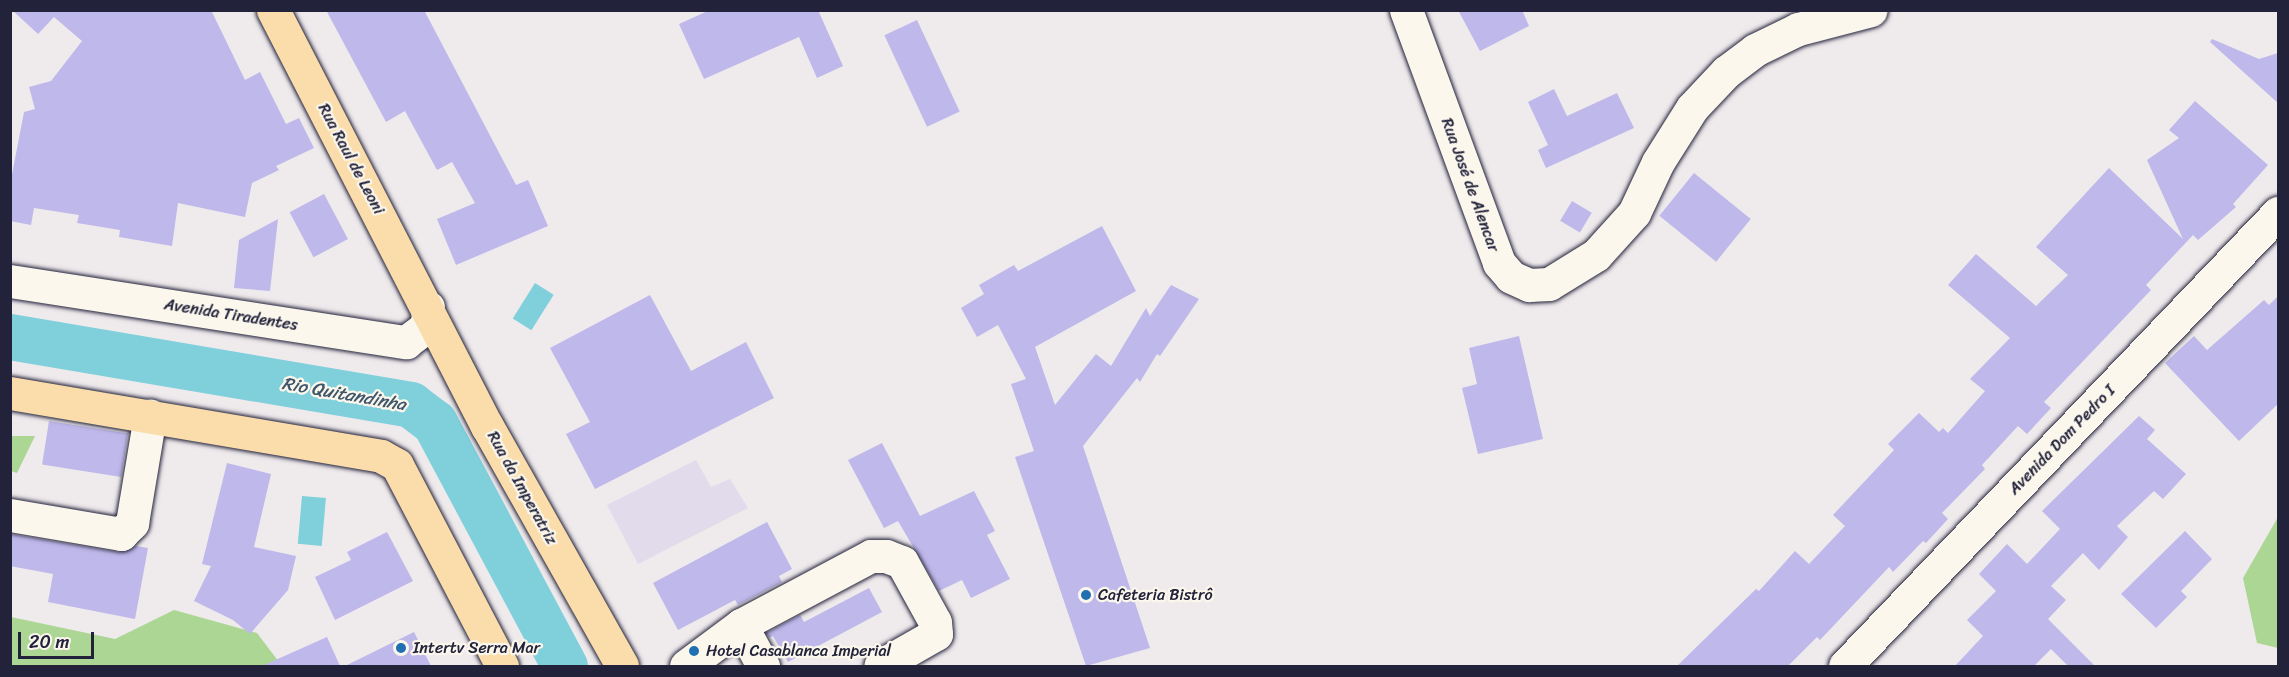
<!DOCTYPE html>
<html>
<head>
<meta charset="utf-8">
<style>
	body { margin:0 }
	#map { position:relative; width:2289px; height:677px; overflow:hidden; background:#efeaec; font-family:Sriracha,sans-serif }
	div>[style] { position:absolute }
	[style*='--x'] { left:calc(var(--x)*1px); top:calc(var(--y)*1px); width:calc(var(--w)*1px); rotate:calc(var(--a)*1deg) }
	.built>* { inset:0; background:#e1dbeb }
	.green>* { inset:0; background:#acd694 }
	.water>* { inset:0; background:#80d0dc; transform-origin:0 0 }
	.river>* { height:46px; margin:-23px; padding:0 23px; transform-origin:23px; border-radius:23px; background:#80d0dc }
	.building>* { inset:0; background:#bfb8ea; transform-origin:0 0 }
	.roads { filter:drop-shadow(0 0 2px #22223b) drop-shadow(0 0 2px #22223b) }
	.minor>* { height:33px; margin:-16.5px; padding:0 16.5px; transform-origin:16.5px; border-radius:16.5px; background:#fbf7ec }
	.major>* { height:33px; margin:-16.5px; padding:0 16.5px; transform-origin:16.5px; border-radius:16.5px; background:#faddab }
	.dots>* { width:16px; height:16px; translate:-50% -50%; box-sizing:border-box; border:3px solid #fbf7ec; border-radius:50% }
	span { translate:-50% -50%; white-space:nowrap; text-align:center; line-height:1.15; -webkit-text-stroke:4.5px #fbf7ec; paint-order:stroke }
	.street-label { font-size:16px; color:#22223b }
	.poi-label { font-size:16px; color:#22223b }
	.left { translate:0 -50%; text-align:left }
	.water-label { font-size:18px; color:#3e566b; font-style:italic }
	.frame { position:absolute; inset:0; border:12px solid #22223b; pointer-events:none }
	.scale { position:absolute; left:18px; top:632px; width:76px; height:27px; box-sizing:border-box; border:3px solid #22223b; border-top:0; padding-left:8px; font-size:18px; line-height:21px; white-space:nowrap; color:#22223b; -webkit-text-stroke:4px #fbf7ec; paint-order:stroke }
</style>
</head>
<body>
<div id="map">
	<div class="built">
		<div style="clip-path:polygon(696px 460px,711px 487px,730px 479px,748px 508px,638px 564px,607px 505px)"></div>
	</div>
	<div class="green">
		<div style="clip-path:polygon(11px 436px,35px 436px,17px 473px,11px 471px)"></div>
		<div style="clip-path:polygon(2278px 517px,2278px 648px,2257px 643px,2243px 578px)"></div>
		<div style="clip-path:polygon(174px 610px,257px 633px,282px 666px,11px 666px,11px 617px,115px 639px)"></div>
	</div>
	<div class="water">
		<div style="left:535px;top:283px;width:22px;height:42px;rotate:32deg"></div>
		<div style="left:302px;top:496px;width:24px;height:48px;rotate:5deg"></div>
	</div>
	<div class="river">
		<div style="--x:10;--y:337;--w:407;--a:9.6"></div>
		<div style="--x:411;--y:405;--w:30;--a:37"></div>
		<div style="--x:435;--y:423;--w:276;--a:61.9"></div>
	</div>
	<div class="building">
		<div style="clip-path:polygon(12px 10px,211px 10px,245px 80px,260px 72px,286px 124px,299px 118px,314px 148px,276px 166px,279px 170px,252px 183px,245px 217px,178px 203px,172px 246px,119px 237px,120px 230px,77px 223px,79px 215px,34px 208px,31px 225px,10px 221px,10px 185px,24px 112px,35px 109px,29px 87px,51px 81px,82px 41px,54px 17px,38px 34px)"></div>
		<div style="clip-path:polygon(326px 10px,424px 10px,516px 185px,528px 180px,548px 226px,456px 265px,437px 219px,475px 203px,452px 162px,437px 170px,405px 111px,386px 122px)"></div>
		<div style="clip-path:polygon(710px 10px,818px 10px,843px 66px,817px 78px,799px 37px,704px 79px,679px 24px)"></div>
		<div style="clip-path:polygon(1458px 10px,1522px 10px,1529px 26px,1480px 51px)"></div>
		<div style="left:917px;top:20px;width:101px;height:36px;rotate:65deg"></div>
		<div style="clip-path:polygon(2212px 39px,2259px 59px,2278px 53px,2278px 103px,2210px 42px)"></div>
		<div style="clip-path:polygon(1554px 89px,1567px 116px,1617px 93px,1634px 128px,1546px 168px,1538px 150px,1548px 145px,1528px 102px)"></div>
		<div style="clip-path:polygon(2195px 101px,2268px 165px,2233px 204px,2236px 207px,2198px 240px,2193px 235px,2146px 285px,2151px 290px,2044px 402px,2051px 408px,2027px 434px,2018px 426px,1982px 465px,1985px 469px,1942px 513px,1948px 519px,1926px 543px,1923px 541px,1893px 572px,1889px 567px,1820px 640px,1817px 637px,1788px 666px,1677px 666px,1756px 589px,1759px 591px,1795px 551px,1809px 564px,1845px 526px,1833px 515px,1894px 450px,1888px 444px,1919px 413px,1939px 432px,1943px 428px,1948px 433px,1985px 391px,1970px 379px,2010px 338px,1948px 285px,1976px 254px,2036px 306px,2068px 275px,2036px 247px,2109px 168px,2183px 239px,2147px 160px,2179px 138px,2169px 130px)"></div>
		<div style="left:1694px;top:173px;width:73px;height:55px;rotate:39deg"></div>
		<div style="left:324px;top:194px;width:51px;height:39px;rotate:62deg"></div>
		<div style="left:1572px;top:201px;width:23px;height:23px;rotate:31deg"></div>
		<div style="clip-path:polygon(278px 219px,270px 291px,234px 288px,239px 240px)"></div>
		<div style="clip-path:polygon(1102px 226px,1136px 291px,1035px 347px,1055px 405px,1096px 354px,1111px 366px,1146px 308px,1150px 316px,1171px 285px,1199px 299px,1160px 356px,1157px 354px,1140px 382px,1137px 378px,1083px 446px,1150px 648px,1086px 666px,1015px 457px,1034px 451px,1011px 384px,1026px 379px,998px 325px,977px 337px,961px 308px,984px 294px,979px 285px,1014px 265px,1018px 271px)"></div>
		<div style="clip-path:polygon(650px 295px,691px 371px,746px 342px,774px 398px,595px 489px,566px 434px,590px 422px,550px 348px)"></div>
		<div style="clip-path:polygon(2278px 296px,2278px 404px,2239px 441px,2165px 363px,2194px 336px,2207px 350px,2264px 300px,2269px 305px)"></div>
		<div style="clip-path:polygon(1519px 336px,1543px 439px,1478px 454px,1462px 388px,1477px 384px,1469px 348px)"></div>
		<div style="clip-path:polygon(2139px 416px,2155px 430px,2147px 439px,2186px 474px,2163px 499px,2154px 491px,2117px 526px,2128px 537px,2099px 570px,2083px 553px,2051px 586px,2066px 600px,2048px 619px,2095px 666px,2068px 666px,2051px 649px,2034px 666px,1955px 666px,1983px 636px,1967px 620px,1996px 591px,1979px 574px,2007px 544px,2027px 564px,2060px 529px,2042px 511px)"></div>
		<div style="left:49px;top:421px;width:80px;height:44px;rotate:9deg"></div>
		<div style="clip-path:polygon(882px 443px,920px 516px,974px 491px,995px 531px,987px 535px,1010px 579px,971px 598px,962px 580px,939px 591px,898px 521px,884px 528px,848px 460px)"></div>
		<div style="clip-path:polygon(227px 463px,271px 474px,254px 547px,296px 556px,288px 590px,250px 634px,233px 620px,194px 601px,211px 566px,202px 564px)"></div>
		<div style="clip-path:polygon(767px 522px,792px 569px,779px 576px,782px 582px,738px 605px,735px 600px,678px 630px,653px 583px)"></div>
		<div style="clip-path:polygon(2185px 531px,2212px 559px,2181px 591px,2187px 597px,2156px 628px,2121px 594px)"></div>
		<div style="clip-path:polygon(387px 532px,413px 581px,335px 620px,315px 577px,351px 560px,347px 552px)"></div>
		<div style="clip-path:polygon(10px 534px,118px 552px,136px 546px,148px 548px,135px 619px,48px 602px,53px 574px,10px 566px)"></div>
		<div style="clip-path:polygon(869px 588px,882px 612px,788px 662px,773px 636px,769px 638px,766px 633px,800px 615px,804px 622px)"></div>
		<div style="clip-path:polygon(414px 632px,431px 666px,345px 666px)"></div>
		<div style="clip-path:polygon(327px 637px,340px 666px,262px 666px)"></div>
	</div>
	<div class="roads">
		<div class="minor">
			<div style="--x:1406;--y:10;--w:270;--a:69.8"></div>
			<div style="--x:1499;--y:263;--w:18;--a:49"></div>
			<div style="--x:1511;--y:277;--w:20;--a:24"></div>
			<div style="--x:1529;--y:285;--w:20;--a:-3"></div>
			<div style="--x:1549;--y:284;--w:55;--a:-31.7"></div>
			<div style="--x:1596;--y:255;--w:57;--a:-47.9"></div>
			<div style="--x:1634;--y:213;--w:56;--a:-64.8"></div>
			<div style="--x:1658;--y:162;--w:64;--a:-57.8"></div>
			<div style="--x:1692;--y:108;--w:50;--a:-46.6"></div>
			<div style="--x:1726;--y:72;--w:36;--a:-37"></div>
			<div style="--x:1755;--y:50;--w:48;--a:-26"></div>
			<div style="--x:1798;--y:29;--w:75;--a:-14.6"></div>
			<div style="--x:10;--y:281;--w:401;--a:8.8"></div>
			<div style="--x:406;--y:342;--w:26;--a:-37"></div>
			<div style="--x:427;--y:326;--w:19;--a:-87"></div>
			<div style="--x:10;--y:515;--w:113;--a:9.7"></div>
			<div style="--x:121;--y:534;--w:16;--a:-45"></div>
			<div style="--x:132;--y:523;--w:109;--a:-80.5"></div>
			<div style="--x:741;--y:625;--w:47;--a:61.8"></div>
			<div style="--x:686;--y:666;--w:69;--a:-36.7"></div>
			<div style="--x:741;--y:625;--w:147;--a:-28"></div>
			<div style="--x:871;--y:556;--w:15;--a:0"></div>
			<div style="--x:886;--y:556;--w:17;--a:21"></div>
			<div style="--x:902;--y:562;--w:68;--a:61.2"></div>
			<div style="--x:935;--y:622;--w:12;--a:85"></div>
			<div style="--x:936;--y:634;--w:64;--a:150.3"></div>
			<div style="--x:1845;--y:666;--w:627;--a:-46.29"></div>
		</div>
		<div class="major">
			<div style="--x:273;--y:10;--w:468;--a:62.8"></div>
			<div style="--x:487;--y:426;--w:275;--a:60.6"></div>
			<div style="--x:10;--y:393;--w:376;--a:9.6"></div>
			<div style="--x:381;--y:456;--w:18;--a:29"></div>
			<div style="--x:397;--y:465;--w:227;--a:62.4"></div>
		</div>
	</div>
	<div class="dots">
		<div style="left:1086px;top:595px;background:#1f6fb2"></div>
		<div style="left:401px;top:648px;background:#1f6fb2"></div>
		<div style="left:694px;top:651px;background:#1f6fb2"></div>
	</div>
	<div class="street-label">
		<span style="left:351px;top:159px;rotate:62deg">Rua Raul de Leoni</span>
		<span style="left:1470px;top:185px;rotate:70deg">Rua José de Alencar</span>
		<span style="left:231px;top:315px;rotate:9deg">Avenida Tiradentes</span>
		<span style="left:2062px;top:440px;rotate:-46deg">Avenida Dom Pedro I</span>
		<span style="left:522px;top:488px;rotate:61deg">Rua da Imperatriz</span>
	</div>
	<div class="poi-label">
		<span class="left" style="left:1098px;top:595px">Cafeteria Bistrô</span>
		<span class="left" style="left:413px;top:648px">Intertv Serra Mar</span>
		<span class="left" style="left:706px;top:651px">Hotel Casablanca Imperial</span>
	</div>
	<div class="water-label">
		<span style="left:344px;top:394px;rotate:10deg">Rio Quitandinha</span>
	</div>
	<div class="frame"></div>
	<div class="scale">20 m</div>
</div>
</body>
</html>
